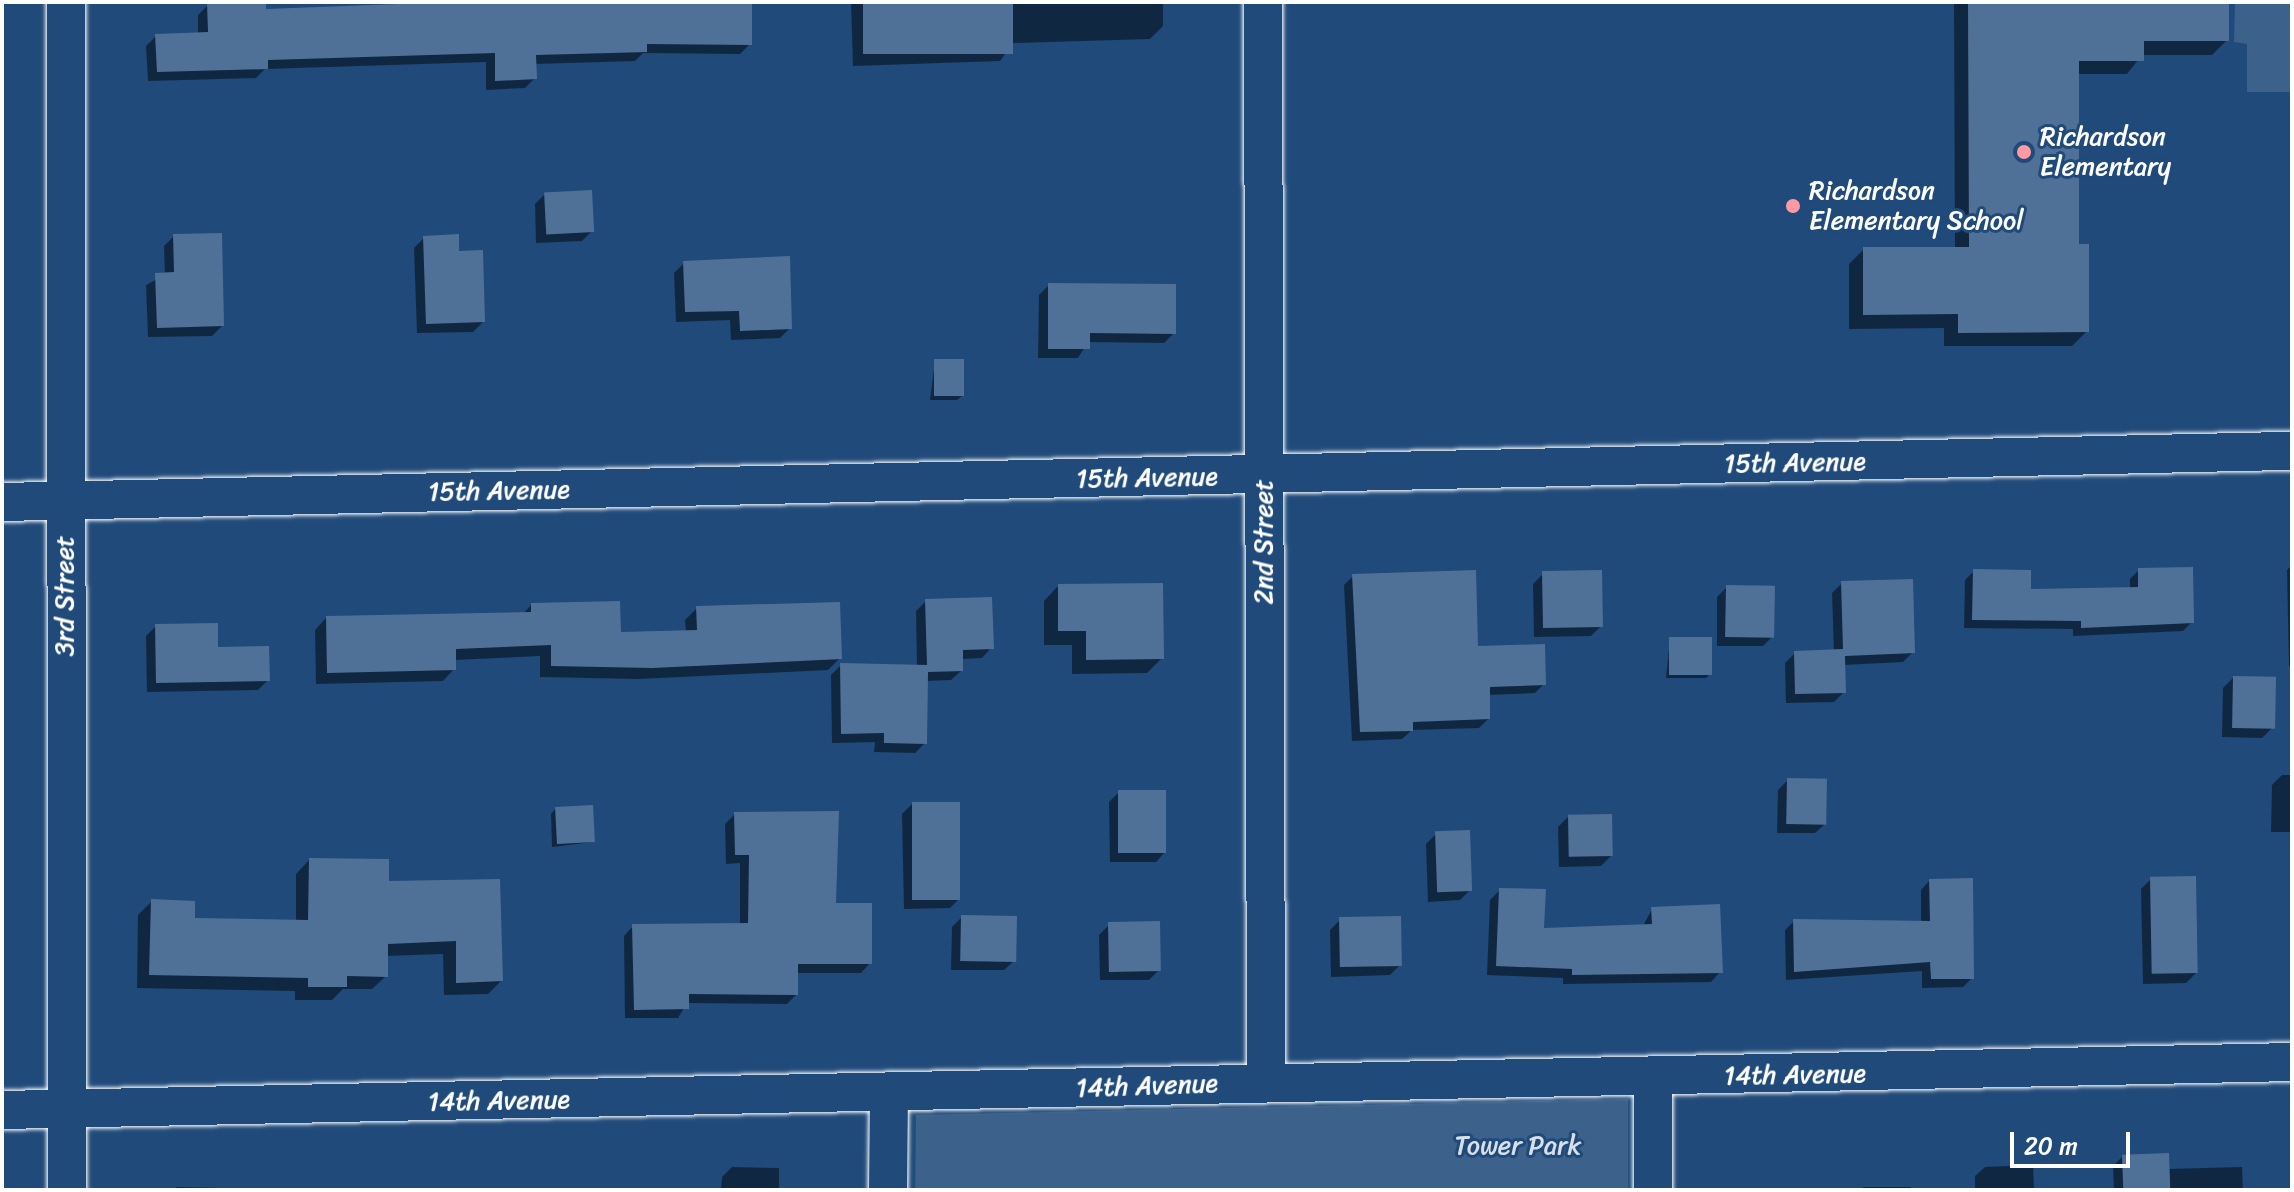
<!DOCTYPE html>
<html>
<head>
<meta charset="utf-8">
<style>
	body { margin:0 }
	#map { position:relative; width:2294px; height:1192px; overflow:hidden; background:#1f4a7a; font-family:Sriracha,sans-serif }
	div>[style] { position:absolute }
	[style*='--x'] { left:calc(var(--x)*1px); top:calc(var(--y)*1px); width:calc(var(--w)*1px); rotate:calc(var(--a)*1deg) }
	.green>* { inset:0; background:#3c618b }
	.shadow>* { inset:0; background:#0007; transform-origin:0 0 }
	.building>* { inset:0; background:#507197; transform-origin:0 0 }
	.roads { filter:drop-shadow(0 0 2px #fff) drop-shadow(0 0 2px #fff) }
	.street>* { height:38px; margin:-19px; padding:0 19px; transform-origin:19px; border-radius:19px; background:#1f4a7a }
	.dots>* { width:22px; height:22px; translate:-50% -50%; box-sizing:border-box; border:4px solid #1f4a7a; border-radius:50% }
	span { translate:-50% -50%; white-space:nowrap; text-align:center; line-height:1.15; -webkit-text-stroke:6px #1f4a7a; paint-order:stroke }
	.poi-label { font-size:26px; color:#fff }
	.left { translate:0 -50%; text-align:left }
	.street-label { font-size:26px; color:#fff }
	.park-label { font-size:26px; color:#d8dfe8 }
	.frame { position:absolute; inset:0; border:4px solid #fff; pointer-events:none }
	.scale { position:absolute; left:2010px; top:1132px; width:120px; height:36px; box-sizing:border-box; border:4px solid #fff; border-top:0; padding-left:10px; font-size:24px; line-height:28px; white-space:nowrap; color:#fff; -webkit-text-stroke:6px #1f4a7a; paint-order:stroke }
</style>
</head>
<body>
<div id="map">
	<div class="green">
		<div style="clip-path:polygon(2235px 2px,2292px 2px,2292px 92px,2247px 92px,2247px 44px,2234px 42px)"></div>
		<div style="clip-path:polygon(1628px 1099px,1628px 1190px,915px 1190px,916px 1115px)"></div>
	</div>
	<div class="shadow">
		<div style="clip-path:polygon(449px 2px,750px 2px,750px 44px,740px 54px,643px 53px,635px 61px,534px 64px,535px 78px,525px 88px,486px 90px,486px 62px,265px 69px,256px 78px,148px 81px,146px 46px,156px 36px,198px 35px,198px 15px,208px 5px,264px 11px)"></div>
		<div style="clip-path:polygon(851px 2px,1163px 2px,1163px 26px,1150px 39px,1013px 43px,1000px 61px,853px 66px)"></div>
		<div style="clip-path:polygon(1954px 2px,2227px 2px,2227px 40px,2212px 55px,2142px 55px,2127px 74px,2077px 74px,2077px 246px,2087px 331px,2072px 346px,1944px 346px,1944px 328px,1849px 329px,1849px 264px,1864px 249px,1955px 249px)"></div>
		<div style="clip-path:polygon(545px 194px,592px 231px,582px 241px,536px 243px,535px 204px)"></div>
		<div style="clip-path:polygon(174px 236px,222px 326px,212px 336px,148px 337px,146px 285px,165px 275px,164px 246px)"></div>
		<div style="clip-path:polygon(424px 238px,457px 253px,483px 322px,473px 332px,417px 333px,414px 248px)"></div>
		<div style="clip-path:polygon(684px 263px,790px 328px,780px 338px,731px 340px,730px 320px,676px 322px,674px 273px)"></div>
		<div style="clip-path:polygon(1049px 285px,1174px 333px,1164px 343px,1088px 342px,1078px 358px,1038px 358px,1039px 295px)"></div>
		<div style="clip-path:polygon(935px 361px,962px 396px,957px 400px,930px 400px)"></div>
		<div style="clip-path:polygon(2292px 565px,2292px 666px,2289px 666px,2287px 570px)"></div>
		<div style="clip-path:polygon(2139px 570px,2192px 622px,2183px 631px,2073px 636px,2073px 629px,1964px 628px,1965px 580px,1974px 571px,2029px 591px,2130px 589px,2130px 579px)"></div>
		<div style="clip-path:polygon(1543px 574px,1601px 626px,1591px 636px,1534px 637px,1533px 584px)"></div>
		<div style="clip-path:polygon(1353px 576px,1476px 648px,1544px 684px,1535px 693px,1488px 695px,1488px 719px,1479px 728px,1412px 730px,1402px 739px,1352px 741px,1344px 585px)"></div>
		<div style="clip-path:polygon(1842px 583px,1913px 652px,1903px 662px,1843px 665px,1844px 692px,1834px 702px,1786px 703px,1785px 663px,1795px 653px,1834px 652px,1832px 593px)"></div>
		<div style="clip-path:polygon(1058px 586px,1162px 658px,1147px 673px,1072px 674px,1072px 645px,1044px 645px,1044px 601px)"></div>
		<div style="clip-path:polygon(1727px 587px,1773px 636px,1763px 646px,1717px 646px,1717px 597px)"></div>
		<div style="clip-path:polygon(926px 601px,991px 648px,982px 658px,961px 659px,961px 671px,951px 680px,926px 681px,925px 743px,915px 753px,874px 752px,875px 742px,832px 743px,831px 675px,841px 665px,917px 666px,916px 611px)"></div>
		<div style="clip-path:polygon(532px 604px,619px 634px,686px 632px,685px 620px,697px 608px,840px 658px,828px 670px,639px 679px,540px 677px,540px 656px,454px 660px,454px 669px,443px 681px,316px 684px,315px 630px,326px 618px,523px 614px)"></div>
		<div style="clip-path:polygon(156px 626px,216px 649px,268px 680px,258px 690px,147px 692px,146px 636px)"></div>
		<div style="clip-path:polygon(1670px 639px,1710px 674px,1706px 678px,1666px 678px)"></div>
		<div style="clip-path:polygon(2233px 678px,2272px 728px,2262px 738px,2222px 737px,2223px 688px)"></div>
		<div style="clip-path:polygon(2282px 775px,2292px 775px,2292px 832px,2271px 832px,2272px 785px)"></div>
		<div style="clip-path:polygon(1788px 780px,1825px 824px,1815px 833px,1777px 833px,1778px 790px)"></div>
		<div style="clip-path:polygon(1119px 792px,1165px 852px,1156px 862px,1110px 862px,1109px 802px)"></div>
		<div style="clip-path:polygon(912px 804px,960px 898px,950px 908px,904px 909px,902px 814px)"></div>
		<div style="clip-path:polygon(555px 809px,593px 842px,552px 847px,551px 814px)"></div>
		<div style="clip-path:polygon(735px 814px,834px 905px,870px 963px,861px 973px,796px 973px,796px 995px,787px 1004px,687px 1003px,678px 1018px,625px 1018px,624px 936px,633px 926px,740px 925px,740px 863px,726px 864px,725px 824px)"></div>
		<div style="clip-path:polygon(1568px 817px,1611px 856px,1601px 866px,1559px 867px,1558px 827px)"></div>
		<div style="clip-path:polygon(1436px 834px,1470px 890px,1460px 900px,1428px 902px,1426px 844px)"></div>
		<div style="clip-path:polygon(309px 860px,386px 883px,498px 881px,501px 981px,488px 994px,444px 995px,443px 954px,386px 956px,386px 976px,372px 989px,343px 989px,332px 1000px,295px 1000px,295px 991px,137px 988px,138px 915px,152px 901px,193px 920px,296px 922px,296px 874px)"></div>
		<div style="clip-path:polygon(2151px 879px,2196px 973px,2186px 983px,2143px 984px,2141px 889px)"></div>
		<div style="clip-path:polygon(1930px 880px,1972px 978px,1963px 987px,1922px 988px,1922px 971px,1786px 980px,1785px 930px,1794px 921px,1921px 923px,1921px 890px)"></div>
		<div style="clip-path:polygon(1500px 890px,1542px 930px,1643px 926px,1652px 909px,1720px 972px,1711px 982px,1563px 984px,1563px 978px,1487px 975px,1490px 900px)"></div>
		<div style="clip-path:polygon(962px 917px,1014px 961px,1004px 970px,951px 970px,952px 927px)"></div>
		<div style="clip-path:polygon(1340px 920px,1400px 965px,1390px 975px,1331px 977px,1330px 930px)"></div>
		<div style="clip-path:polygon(1109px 925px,1159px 970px,1149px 980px,1100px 980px,1099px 935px)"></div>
		<div style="clip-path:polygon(2123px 1156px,2167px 1169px,2242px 1167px,2243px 1190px,2114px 1190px,2113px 1166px)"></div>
		<div style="clip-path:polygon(2033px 1165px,2034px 1190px,1975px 1190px,1975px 1176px,1985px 1167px)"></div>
		<div style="clip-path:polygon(732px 1167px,779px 1168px,779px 1190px,721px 1190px,722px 1177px)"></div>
		<div style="clip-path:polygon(177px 1187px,221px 1188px,221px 1190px,174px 1190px)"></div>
		<div style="left:1863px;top:1187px;width:48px;height:4px"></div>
	</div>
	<div class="building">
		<div style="clip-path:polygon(266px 2px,266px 9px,451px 2px,752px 2px,752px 45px,647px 44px,647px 52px,536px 55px,537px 79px,495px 81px,495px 53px,268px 60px,268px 69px,157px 72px,155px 34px,208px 32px,207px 3px)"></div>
		<div style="left:863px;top:2px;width:150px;height:52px"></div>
		<div style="clip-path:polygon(1968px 2px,2229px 2px,2229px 41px,2144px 41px,2144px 61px,2079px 61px,2079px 244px,2089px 244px,2089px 332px,1958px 333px,1958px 314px,1863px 315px,1863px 247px,1969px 247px)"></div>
		<div style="left:592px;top:190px;width:42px;height:48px;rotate:87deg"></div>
		<div style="clip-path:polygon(222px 233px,224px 326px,157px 328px,155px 273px,174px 272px,173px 234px)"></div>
		<div style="clip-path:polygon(459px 234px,459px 251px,483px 250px,485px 322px,426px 324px,423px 236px)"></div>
		<div style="clip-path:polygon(790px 256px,792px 329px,740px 331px,739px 311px,685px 312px,683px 261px)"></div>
		<div style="clip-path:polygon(1048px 283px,1176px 284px,1176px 334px,1090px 333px,1090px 349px,1048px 349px)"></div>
		<div style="left:934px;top:359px;width:30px;height:37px"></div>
		<div style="clip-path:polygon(2193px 567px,2194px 623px,2081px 628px,2081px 621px,1972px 620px,1973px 569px,2031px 570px,2031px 589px,2138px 587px,2138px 568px)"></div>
		<div style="clip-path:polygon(1476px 570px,1478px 646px,1545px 644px,1546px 685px,1490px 687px,1490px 719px,1413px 722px,1413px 731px,1360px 732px,1352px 574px)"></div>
		<div style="left:1602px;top:570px;width:57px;height:60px;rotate:89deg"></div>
		<div style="clip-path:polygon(1913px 579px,1915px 653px,1845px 656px,1846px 693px,1795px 694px,1794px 651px,1843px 649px,1841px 581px)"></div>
		<div style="clip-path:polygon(1163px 583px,1164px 659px,1086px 660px,1086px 631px,1058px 631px,1058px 584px)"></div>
		<div style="left:1726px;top:585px;width:49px;height:52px;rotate:1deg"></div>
		<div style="clip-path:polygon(992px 597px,994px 649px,963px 650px,963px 671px,928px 672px,927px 744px,884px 743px,884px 733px,841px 734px,840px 663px,927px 665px,925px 599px)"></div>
		<div style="clip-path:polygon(620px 601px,621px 632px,697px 630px,696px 606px,840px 602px,842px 659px,652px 668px,551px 666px,551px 645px,456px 649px,456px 670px,327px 673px,326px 616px,531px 612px,531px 603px)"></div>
		<div style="clip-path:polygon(218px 623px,218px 647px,269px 646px,270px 681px,156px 683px,155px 624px)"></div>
		<div style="left:1669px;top:637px;width:43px;height:38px"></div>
		<div style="left:2233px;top:676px;width:43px;height:52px;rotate:1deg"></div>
		<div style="left:1787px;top:778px;width:40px;height:46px;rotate:1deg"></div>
		<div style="left:1118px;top:790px;width:48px;height:63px"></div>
		<div style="left:912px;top:802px;width:48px;height:98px"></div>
		<div style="left:593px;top:805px;width:37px;height:38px;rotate:87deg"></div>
		<div style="clip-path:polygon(839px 811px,836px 903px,872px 903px,872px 964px,798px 964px,798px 995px,689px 994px,689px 1009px,634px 1010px,632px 924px,748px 923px,749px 855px,735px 855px,734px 812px)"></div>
		<div style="left:1612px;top:814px;width:42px;height:44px;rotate:89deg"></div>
		<div style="left:1470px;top:830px;width:61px;height:35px;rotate:88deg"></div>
		<div style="clip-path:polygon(309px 858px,389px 859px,389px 881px,500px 879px,503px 981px,456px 983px,456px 941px,388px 944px,388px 977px,347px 976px,347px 987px,308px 987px,308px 978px,149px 975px,151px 899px,195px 901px,195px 918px,308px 920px)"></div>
		<div style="left:2196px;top:876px;width:97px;height:46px;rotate:89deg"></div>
		<div style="clip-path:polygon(1973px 878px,1974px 979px,1931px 979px,1930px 962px,1794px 972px,1793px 919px,1930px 921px,1929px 879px)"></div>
		<div style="clip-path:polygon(1499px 888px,1546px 889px,1544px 928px,1652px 924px,1651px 907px,1720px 904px,1723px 973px,1572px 975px,1572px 969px,1496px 966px)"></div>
		<div style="left:961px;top:915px;width:56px;height:46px;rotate:1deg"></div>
		<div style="left:1401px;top:916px;width:50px;height:62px;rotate:89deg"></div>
		<div style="left:1160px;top:921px;width:50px;height:52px;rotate:89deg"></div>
		<div style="left:2169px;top:1153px;width:37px;height:47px;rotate:88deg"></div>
	</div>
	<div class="roads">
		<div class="street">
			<div style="--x:66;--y:2;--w:1188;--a:89.95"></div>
			<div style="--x:1263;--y:2;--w:1080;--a:89.84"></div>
			<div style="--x:2;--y:502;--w:2291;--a:-1.28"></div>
			<div style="--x:1653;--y:1078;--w:112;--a:90"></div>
			<div style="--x:2;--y:1110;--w:2291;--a:-1.2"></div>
			<div style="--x:888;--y:1190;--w:97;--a:-89.4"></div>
		</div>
	</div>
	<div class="dots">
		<div style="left:2024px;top:152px;background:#ff9aa2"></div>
		<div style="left:1793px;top:206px;background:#ff9aa2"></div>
	</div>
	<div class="poi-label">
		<span class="left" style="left:2040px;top:152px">Richardson<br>Elementary</span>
		<span class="left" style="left:1809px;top:206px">Richardson<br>Elementary School</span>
	</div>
	<div class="street-label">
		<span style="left:1795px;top:463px;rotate:-1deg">15th Avenue</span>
		<span style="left:1147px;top:478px;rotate:-1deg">15th Avenue</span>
		<span style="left:499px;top:491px;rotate:-1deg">15th Avenue</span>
		<span style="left:1264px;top:542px;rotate:-90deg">2nd Street</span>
		<span style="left:65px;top:596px;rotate:-90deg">3rd Street</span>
		<span style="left:1795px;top:1075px;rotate:-1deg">14th Avenue</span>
		<span style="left:1147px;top:1086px;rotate:-2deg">14th Avenue</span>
		<span style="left:499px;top:1101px;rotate:-1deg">14th Avenue</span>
	</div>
	<div class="park-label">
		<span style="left:1518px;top:1146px">Tower Park</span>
	</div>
	<div class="frame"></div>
	<div class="scale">20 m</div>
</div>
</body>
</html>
